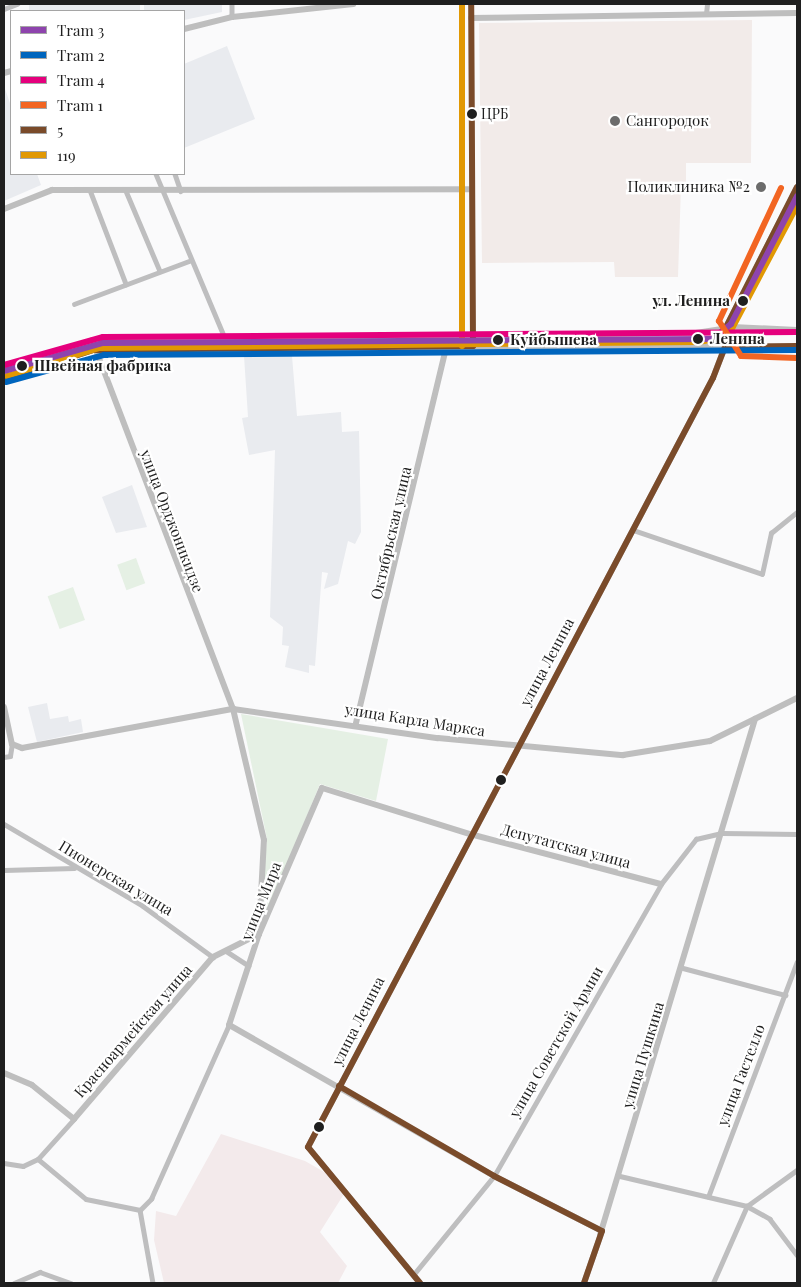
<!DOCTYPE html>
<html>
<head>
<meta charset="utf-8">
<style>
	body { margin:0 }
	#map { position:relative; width:801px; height:1287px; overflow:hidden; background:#fafafb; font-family:"Playfair Display",serif }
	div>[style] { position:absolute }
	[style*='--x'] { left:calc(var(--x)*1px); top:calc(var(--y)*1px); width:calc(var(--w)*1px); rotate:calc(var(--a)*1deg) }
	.commercial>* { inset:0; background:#f3eaeb }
	.built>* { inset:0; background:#e9ebef; transform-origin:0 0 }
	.medical>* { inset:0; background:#f2ebe9 }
	.green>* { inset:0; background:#e5f0e4; transform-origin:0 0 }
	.street>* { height:4.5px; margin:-2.25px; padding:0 2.25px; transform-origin:2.25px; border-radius:2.25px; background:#bebebf }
	.secondary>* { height:6px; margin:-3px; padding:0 3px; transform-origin:3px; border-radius:3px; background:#bebebe }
	.bus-1>* { height:6px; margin:-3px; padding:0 3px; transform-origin:3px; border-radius:3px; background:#7a4b2a }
	.bus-2>* { height:6px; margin:-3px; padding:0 3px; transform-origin:3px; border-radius:3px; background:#e19803 }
	.tram-1>* { height:6px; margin:-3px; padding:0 3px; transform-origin:3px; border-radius:3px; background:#8e44ad }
	.tram-2>* { height:6px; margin:-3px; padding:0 3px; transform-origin:3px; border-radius:3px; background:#0065bd }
	.tram-3>* { height:6px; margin:-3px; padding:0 3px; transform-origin:3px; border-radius:3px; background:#e5007d }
	.tram-4>* { height:6px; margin:-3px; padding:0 3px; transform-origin:3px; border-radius:3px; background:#f26522 }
	.dots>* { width:14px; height:14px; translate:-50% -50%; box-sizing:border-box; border:2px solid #fff; border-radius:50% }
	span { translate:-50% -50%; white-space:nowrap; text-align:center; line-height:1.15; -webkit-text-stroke:4.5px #fff; paint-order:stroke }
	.bus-label { font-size:14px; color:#1f1f1f }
	.left { translate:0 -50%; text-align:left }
	.poi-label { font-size:15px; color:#1f1f1f }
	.right { translate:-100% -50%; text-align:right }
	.stop-label { font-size:15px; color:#1f1f1f; font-weight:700 }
	.street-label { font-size:15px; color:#1f1f1f }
	.frame { position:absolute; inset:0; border:5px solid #1f1f1f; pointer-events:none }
	.legend { position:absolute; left:10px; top:10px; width:175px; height:165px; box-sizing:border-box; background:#fff; border:1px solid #a5a5a5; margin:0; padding:6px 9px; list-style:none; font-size:15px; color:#1f1f1f }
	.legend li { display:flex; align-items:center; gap:10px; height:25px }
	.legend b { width:25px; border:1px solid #a5a5a5 }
</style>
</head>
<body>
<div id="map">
	<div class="commercial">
		<div style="clip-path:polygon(221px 1134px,305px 1161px,326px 1173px,344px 1194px,320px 1232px,347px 1266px,338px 1283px,164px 1283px,154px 1240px,156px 1211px,176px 1216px)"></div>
	</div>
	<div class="built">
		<div style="left:29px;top:4px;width:111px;height:7px"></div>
		<div style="clip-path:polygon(144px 4px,222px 4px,222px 12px,184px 20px,184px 11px,144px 11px)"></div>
		<div style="clip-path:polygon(227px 46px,255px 119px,184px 148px,184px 64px)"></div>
		<div style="clip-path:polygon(4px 86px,11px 106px,11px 174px,37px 174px,41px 185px,4px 201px)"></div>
		<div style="clip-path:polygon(244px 356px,292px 356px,297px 416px,341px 412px,342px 432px,359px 431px,361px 532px,355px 544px,348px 541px,338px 584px,324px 589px,328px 573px,322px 572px,315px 666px,309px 665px,309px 673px,285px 667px,289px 646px,282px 645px,283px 627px,270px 617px,275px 450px,249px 455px,242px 418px,248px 417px)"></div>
		<div style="clip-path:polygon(132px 485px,147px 527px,116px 533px,102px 497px)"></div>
		<div style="clip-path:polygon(47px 703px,50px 719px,68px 716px,69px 722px,81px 719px,83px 732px,37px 742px,28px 707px)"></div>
	</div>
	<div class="medical">
		<div style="clip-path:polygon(752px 20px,751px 163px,686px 163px,686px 185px,681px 186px,678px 277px,615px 277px,614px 262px,482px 263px,479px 23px)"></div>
	</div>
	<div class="green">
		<div style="left:136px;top:558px;width:27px;height:20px;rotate:70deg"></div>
		<div style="left:73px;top:587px;width:35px;height:27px;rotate:70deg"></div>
		<div style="clip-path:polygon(241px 714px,388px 739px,376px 801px,320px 784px,268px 910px,261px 908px,267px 839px)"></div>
	</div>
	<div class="street">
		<div style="--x:232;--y:4;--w:13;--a:90"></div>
		<div style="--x:471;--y:4;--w:342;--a:89.7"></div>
		<div style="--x:4;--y:9;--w:14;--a:-21"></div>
		<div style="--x:706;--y:14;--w:10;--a:-84"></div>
		<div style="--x:156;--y:174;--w:176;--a:67.2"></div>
		<div style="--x:175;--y:174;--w:18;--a:71"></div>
		<div style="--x:90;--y:190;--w:101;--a:69"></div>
		<div style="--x:126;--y:191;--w:87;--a:67"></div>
		<div style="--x:74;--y:304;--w:123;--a:-20.5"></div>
		<div style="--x:633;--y:530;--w:136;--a:18.8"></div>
		<div style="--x:762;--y:574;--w:42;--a:-77.6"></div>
		<div style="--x:771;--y:533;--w:33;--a:-39"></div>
		<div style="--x:4;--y:757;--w:6;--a:-9"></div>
		<div style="--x:10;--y:756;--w:12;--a:-81"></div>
		<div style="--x:4;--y:824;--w:161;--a:30.5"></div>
		<div style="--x:143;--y:906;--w:87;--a:36.1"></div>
		<div style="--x:4;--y:870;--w:70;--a:-1.6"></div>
		<div style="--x:226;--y:951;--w:27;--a:33"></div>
		<div style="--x:683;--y:968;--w:106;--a:14.8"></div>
		<div style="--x:38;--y:1159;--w:62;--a:39.8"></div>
		<div style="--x:86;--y:1199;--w:55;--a:11.5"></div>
		<div style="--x:38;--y:1159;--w:54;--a:-48"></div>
		<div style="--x:4;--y:1163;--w:19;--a:9"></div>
		<div style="--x:23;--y:1166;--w:17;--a:-25"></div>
		<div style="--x:620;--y:1176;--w:130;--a:13.3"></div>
		<div style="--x:747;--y:1206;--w:26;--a:29"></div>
		<div style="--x:770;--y:1219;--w:45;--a:53.1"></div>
		<div style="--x:708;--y:1197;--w:251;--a:-69.3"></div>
		<div style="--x:140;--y:1210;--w:16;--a:-45"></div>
		<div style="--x:151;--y:1199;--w:191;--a:-65.9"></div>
		<div style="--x:140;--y:1210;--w:74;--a:79.9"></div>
		<div style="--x:414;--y:1274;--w:127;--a:-50.8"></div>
		<div style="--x:494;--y:1176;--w:336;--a:-60.2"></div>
		<div style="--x:661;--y:884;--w:57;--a:-52.1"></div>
		<div style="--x:696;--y:839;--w:27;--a:-13"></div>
		<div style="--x:722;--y:833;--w:75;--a:0.8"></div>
		<div style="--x:14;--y:1283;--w:28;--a:-23"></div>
		<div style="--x:40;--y:1272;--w:33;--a:20"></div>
		<div style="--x:713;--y:1283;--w:84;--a:-66.2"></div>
		<div style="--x:747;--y:1206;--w:62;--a:-35.8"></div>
	</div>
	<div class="secondary">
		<div style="--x:471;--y:18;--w:326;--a:-0.9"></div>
		<div style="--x:184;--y:29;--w:49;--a:-14"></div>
		<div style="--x:232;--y:17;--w:122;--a:-6.1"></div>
		<div style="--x:4;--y:73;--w:7;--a:-16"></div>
		<div style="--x:4;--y:209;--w:52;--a:-21.6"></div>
		<div style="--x:52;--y:190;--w:420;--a:-0.1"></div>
		<div style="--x:4;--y:368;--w:98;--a:-17.1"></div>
		<div style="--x:98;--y:339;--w:598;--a:-0.57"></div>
		<div style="--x:696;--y:333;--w:36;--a:-9"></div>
		<div style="--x:732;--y:327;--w:65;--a:2.6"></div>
		<div style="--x:4;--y:379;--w:94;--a:-18"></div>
		<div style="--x:93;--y:350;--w:704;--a:-0.33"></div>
		<div style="--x:4;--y:707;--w:38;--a:78"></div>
		<div style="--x:12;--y:744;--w:11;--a:22"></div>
		<div style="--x:22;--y:748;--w:215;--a:-10.5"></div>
		<div style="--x:233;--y:709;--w:207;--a:8.1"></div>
		<div style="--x:438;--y:738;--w:186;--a:5.3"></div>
		<div style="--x:623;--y:755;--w:88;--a:-9.1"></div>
		<div style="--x:710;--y:741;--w:97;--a:-26.3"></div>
		<div style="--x:356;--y:723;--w:387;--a:-76.5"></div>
		<div style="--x:4;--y:1073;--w:30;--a:23"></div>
		<div style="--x:32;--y:1085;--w:54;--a:39"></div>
		<div style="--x:74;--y:1119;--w:213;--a:-49.4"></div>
		<div style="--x:213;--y:957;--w:51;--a:-26.6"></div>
		<div style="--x:259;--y:934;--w:94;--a:-87"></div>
		<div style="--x:264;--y:840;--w:135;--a:-103.3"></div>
		<div style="--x:233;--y:709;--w:395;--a:-110.9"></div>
		<div style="--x:600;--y:1235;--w:539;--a:-73.28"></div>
		<div style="--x:420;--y:1283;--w:176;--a:-129.5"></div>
		<div style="--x:308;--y:1147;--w:869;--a:-62.23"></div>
		<div style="--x:713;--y:378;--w:33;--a:-69"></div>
		<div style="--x:725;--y:347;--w:18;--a:-90"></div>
		<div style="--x:725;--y:329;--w:159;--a:-63.1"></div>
		<div style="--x:584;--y:1283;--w:55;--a:-70.9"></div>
		<div style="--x:602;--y:1231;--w:121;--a:-153"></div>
		<div style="--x:494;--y:1176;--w:305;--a:-150.3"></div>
		<div style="--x:229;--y:1025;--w:96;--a:-71.8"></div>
		<div style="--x:259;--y:934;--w:159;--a:-66.7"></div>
		<div style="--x:322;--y:788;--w:155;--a:17.3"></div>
		<div style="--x:470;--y:834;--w:197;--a:14.7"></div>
	</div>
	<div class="bus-1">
		<div style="--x:725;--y:347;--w:72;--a:-0.8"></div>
		<div style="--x:4;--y:379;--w:94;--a:-18"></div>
		<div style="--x:93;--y:350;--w:380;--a:-0.6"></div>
		<div style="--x:473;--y:346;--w:342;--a:-90.3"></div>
		<div style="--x:339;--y:1086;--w:179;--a:30.1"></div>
		<div style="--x:494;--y:1176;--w:121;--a:27"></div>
		<div style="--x:602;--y:1231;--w:55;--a:109.1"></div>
		<div style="--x:420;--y:1283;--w:176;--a:-129.5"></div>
		<div style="--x:308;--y:1147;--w:869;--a:-62.23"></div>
		<div style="--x:713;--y:378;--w:33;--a:-69"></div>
		<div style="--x:725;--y:347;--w:18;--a:-90"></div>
		<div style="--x:725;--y:329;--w:159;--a:-63.1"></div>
	</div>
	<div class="bus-2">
		<div style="--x:462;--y:4;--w:342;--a:90"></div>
		<div style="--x:7;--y:376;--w:96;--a:-16.9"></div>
		<div style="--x:99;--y:348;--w:597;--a:-0.58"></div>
		<div style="--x:696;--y:342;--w:31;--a:-7"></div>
		<div style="--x:727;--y:338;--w:149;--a:-62.1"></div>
	</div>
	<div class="tram-1">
		<div style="--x:4;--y:371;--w:102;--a:-15.9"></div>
		<div style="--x:102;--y:343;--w:610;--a:-0.38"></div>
		<div style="--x:712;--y:339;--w:24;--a:-38"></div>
		<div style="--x:731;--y:324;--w:144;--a:-62.7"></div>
	</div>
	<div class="tram-2">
		<div style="--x:6;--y:382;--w:102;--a:-15.4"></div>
		<div style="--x:104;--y:355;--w:693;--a:-0.41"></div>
	</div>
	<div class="tram-3">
		<div style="--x:4;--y:365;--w:103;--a:-15.8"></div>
		<div style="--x:103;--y:337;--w:694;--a:-0.41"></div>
	</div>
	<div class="tram-4">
		<div style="--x:781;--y:188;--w:147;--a:115"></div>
		<div style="--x:719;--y:321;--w:41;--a:57.8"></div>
		<div style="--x:741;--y:356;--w:56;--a:2"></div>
	</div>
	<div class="dots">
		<div style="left:472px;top:114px;background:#1f1f1f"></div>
		<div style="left:615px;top:121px;background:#6c6c6c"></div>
		<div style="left:761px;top:187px;background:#6c6c6c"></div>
		<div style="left:743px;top:301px;background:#1f1f1f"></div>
		<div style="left:698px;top:339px;background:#1f1f1f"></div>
		<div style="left:498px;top:340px;background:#1f1f1f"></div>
		<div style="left:22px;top:366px;background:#1f1f1f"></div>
		<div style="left:501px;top:780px;background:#1f1f1f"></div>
		<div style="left:319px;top:1127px;background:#1f1f1f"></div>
	</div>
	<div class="bus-label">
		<span class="left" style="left:481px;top:114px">ЦРБ</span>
	</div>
	<div class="poi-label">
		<span class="left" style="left:626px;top:121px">Сангородок</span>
		<span class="right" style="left:750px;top:187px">Поликлиника №2</span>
	</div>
	<div class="stop-label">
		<span class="right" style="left:730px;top:301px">ул. Ленина</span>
		<span class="left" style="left:710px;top:339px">Ленина</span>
		<span class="left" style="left:510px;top:340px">Куйбышева</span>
		<span class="left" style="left:34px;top:366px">Швейная фабрика</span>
	</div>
	<div class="street-label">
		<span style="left:172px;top:521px;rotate:69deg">улица Орджоникидзе</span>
		<span style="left:391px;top:533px;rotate:-77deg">Октябрьская улица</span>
		<span style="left:547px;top:662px;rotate:-62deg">улица Ленина</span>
		<span style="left:415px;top:720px;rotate:9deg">улица Карла Маркса</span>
		<span style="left:566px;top:846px;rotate:15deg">Депутатская улица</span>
		<span style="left:116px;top:878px;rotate:31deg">Пионерская улица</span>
		<span style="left:261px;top:901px;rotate:-68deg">улица Мира</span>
		<span style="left:358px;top:1021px;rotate:-63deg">улица Ленина</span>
		<span style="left:133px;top:1031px;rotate:-49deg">Красноармейская улица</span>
		<span style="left:556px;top:1042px;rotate:-60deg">улица Советской Армии</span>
		<span style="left:643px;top:1055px;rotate:-73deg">улица Пушкина</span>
		<span style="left:741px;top:1075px;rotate:-69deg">улица Гастелло</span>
	</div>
	<div class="frame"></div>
	<ul class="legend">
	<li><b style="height:6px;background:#8e44ad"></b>Tram 3</li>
	<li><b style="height:6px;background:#0065bd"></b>Tram 2</li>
	<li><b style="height:6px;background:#e5007d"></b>Tram 4</li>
	<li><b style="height:6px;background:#f26522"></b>Tram 1</li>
	<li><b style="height:6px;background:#7a4b2a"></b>5</li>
	<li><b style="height:6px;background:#e19803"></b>119</li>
	</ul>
</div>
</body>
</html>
